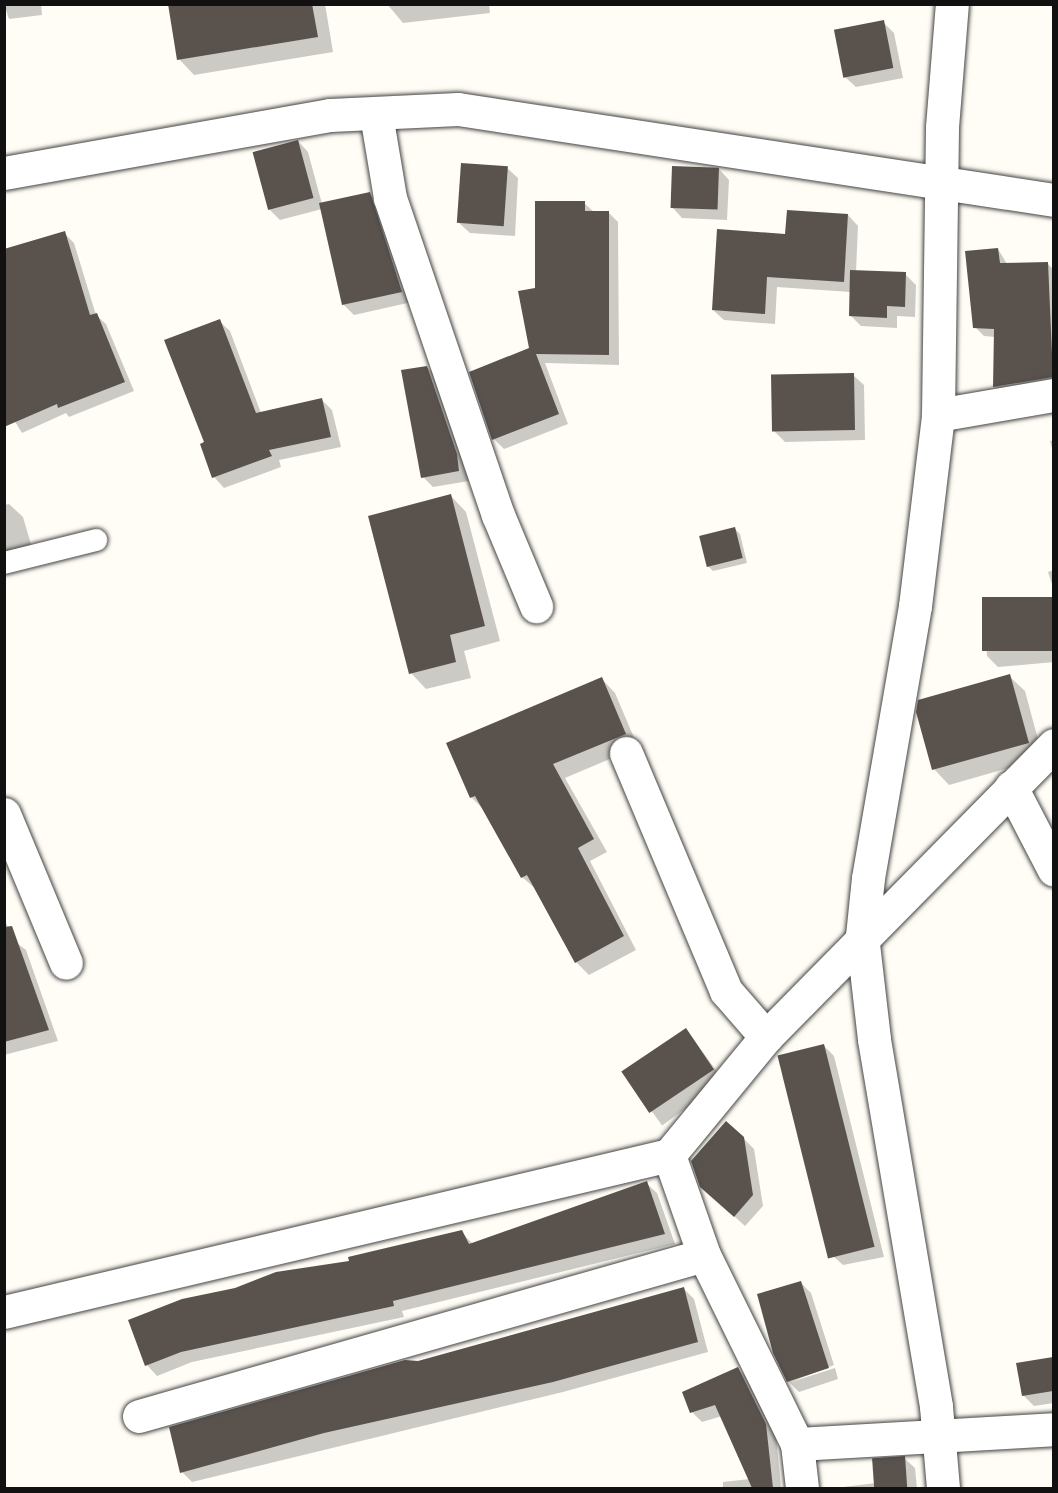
<!DOCTYPE html>
<html>
<head>
<meta charset="utf-8">
<style>
	body { margin:0 }
	#map { position:relative; width:1058px; height:1493px; overflow:hidden; background:#fffdf5; font-family:"Zilla Slab",serif }
	div>[style] { position:absolute }
	[style*='--x'] { left:calc(var(--x)*1px); top:calc(var(--y)*1px); width:calc(var(--w)*1px); rotate:calc(var(--a)*1deg) }
	.shadow>* { inset:0; background:#0003; transform-origin:0 0 }
	.building>* { inset:0; background:#5a524d; transform-origin:0 0 }
	.roads { filter:drop-shadow(0 0 2px #444) drop-shadow(0 0 2px #444) }
	.service>* { height:22px; margin:-11px; padding:0 11px; transform-origin:11px; border-radius:11px; background:#fff }
	.minor>* { height:33px; margin:-16.5px; padding:0 16.5px; transform-origin:16.5px; border-radius:16.5px; background:#fff }
	.tertiary>* { height:33px; margin:-16.5px; padding:0 16.5px; transform-origin:16.5px; border-radius:16.5px; background:#fff }
	span { translate:-50% -50%; white-space:nowrap; text-align:center; line-height:1.15; -webkit-text-stroke:6px #fff; paint-order:stroke }
	.frame { position:absolute; inset:0; border:6px solid #111; pointer-events:none }
</style>
</head>
<body>
<div id="map">
	<div class="shadow">
		<div style="clip-path:polygon(4px 4px,41px 4px,42px 15px,9px 19px)"></div>
		<div style="clip-path:polygon(169px 4px,325px 4px,333px 52px,194px 75px,179px 59px)"></div>
		<div style="clip-path:polygon(387px 4px,489px 4px,490px 13px,403px 23px)"></div>
		<div style="clip-path:polygon(883px 22px,894px 33px,903px 78px,856px 87px,845px 77px)"></div>
		<div style="clip-path:polygon(298px 141px,308px 152px,322px 204px,369px 193px,380px 204px,412px 302px,354px 315px,343px 304px,322px 209px,280px 220px,270px 210px)"></div>
		<div style="clip-path:polygon(507px 168px,518px 178px,515px 236px,470px 233px,459px 223px)"></div>
		<div style="clip-path:polygon(719px 169px,729px 180px,727px 220px,682px 218px,672px 207px)"></div>
		<div style="clip-path:polygon(584px 203px,594px 212px,608px 212px,618px 222px,619px 365px,545px 363px,568px 424px,504px 449px,494px 439px,531px 349px,536px 289px)"></div>
		<div style="clip-path:polygon(848px 215px,858px 226px,856px 272px,905px 274px,916px 285px,915px 317px,897px 316px,897px 328px,861px 326px,850px 315px,851px 292px,777px 287px,775px 324px,724px 320px,713px 310px,787px 235px)"></div>
		<div style="clip-path:polygon(64px 233px,74px 243px,96px 315px,106px 324px,134px 391px,69px 417px,66px 413px,22px 433px,4px 404px)"></div>
		<div style="clip-path:polygon(998px 249px,1007px 264px,1048px 264px,1054px 270px,1054px 386px,1003px 395px,994px 386px,995px 337px,984px 336px,975px 327px)"></div>
		<div style="clip-path:polygon(219px 321px,230px 331px,261px 413px,322px 400px,332px 410px,341px 447px,279px 460px,281px 467px,224px 488px,214px 477px,206px 443px)"></div>
		<div style="clip-path:polygon(427px 367px,438px 378px,469px 481px,433px 487px,423px 477px)"></div>
		<div style="clip-path:polygon(853px 375px,864px 385px,865px 440px,785px 442px,774px 431px)"></div>
		<div style="clip-path:polygon(1054px 440px,1054px 456px,1050px 441px)"></div>
		<div style="clip-path:polygon(451px 496px,466px 512px,500px 641px,464px 651px,471px 678px,426px 689px,411px 673px)"></div>
		<div style="clip-path:polygon(9px 504px,23px 517px,35px 558px,4px 568px,4px 505px)"></div>
		<div style="clip-path:polygon(735px 529px,740px 534px,747px 563px,713px 571px,708px 566px,701px 537px)"></div>
		<div style="clip-path:polygon(1054px 570px,1054px 590px,1048px 572px)"></div>
		<div style="clip-path:polygon(1054px 598px,1054px 662px,998px 667px,987px 656px,983px 605px)"></div>
		<div style="clip-path:polygon(1009px 676px,1025px 691px,1043px 758px,949px 785px,934px 769px)"></div>
		<div style="clip-path:polygon(602px 679px,615px 693px,638px 747px,565px 778px,607px 852px,590px 861px,636px 950px,589px 975px,576px 962px,537px 890px,522px 877px,485px 811px,471px 797px)"></div>
		<div style="clip-path:polygon(4px 918px,13px 940px,26px 950px,58px 1041px,4px 1055px)"></div>
		<div style="left:686px;top:1029px;width:64px;height:76px;rotate:54deg"></div>
		<div style="clip-path:polygon(823px 1045px,834px 1056px,884px 1257px,843px 1265px,832px 1255px)"></div>
		<div style="clip-path:polygon(743px 1138px,754px 1149px,763px 1206px,745px 1226px,713px 1197px)"></div>
		<div style="clip-path:polygon(646px 1183px,657px 1193px,675px 1244px,402px 1311px,404px 1317px,192px 1362px,157px 1376px,147px 1365px,350px 1262px,461px 1232px,473px 1244px)"></div>
		<div style="clip-path:polygon(800px 1282px,811px 1293px,834px 1365px,791px 1382px,835px 1368px,838px 1379px,799px 1392px,788px 1381px)"></div>
		<div style="clip-path:polygon(684px 1289px,694px 1299px,708px 1352px,563px 1392px,192px 1482px,182px 1472px,418px 1362px)"></div>
		<div style="clip-path:polygon(1054px 1359px,1054px 1403px,1034px 1406px,1023px 1395px,1018px 1364px)"></div>
		<div style="clip-path:polygon(738px 1369px,749px 1380px,776px 1436px,781px 1488px,723px 1488px,723px 1482px,750px 1479px,722px 1416px,702px 1422px,692px 1412px)"></div>
		<div style="clip-path:polygon(904px 1458px,915px 1468px,917px 1488px,835px 1488px,876px 1483px)"></div>
	</div>
	<div class="building">
		<div style="clip-path:polygon(168px 4px,312px 4px,318px 37px,177px 60px)"></div>
		<div style="left:884px;top:20px;width:49px;height:51px;rotate:79deg"></div>
		<div style="left:298px;top:140px;width:60px;height:47px;rotate:75deg"></div>
		<div style="left:461px;top:163px;width:47px;height:60px;rotate:4deg"></div>
		<div style="left:672px;top:166px;width:47px;height:42px;rotate:2deg"></div>
		<div style="clip-path:polygon(370px 192px,402px 292px,342px 305px,319px 203px)"></div>
		<div style="clip-path:polygon(535px 201px,585px 201px,585px 211px,609px 211px,609px 355px,536px 354px,559px 414px,492px 440px,469px 372px,529px 348px,518px 291px,535px 288px)"></div>
		<div style="clip-path:polygon(787px 210px,848px 214px,844px 282px,767px 277px,765px 314px,712px 310px,717px 229px,785px 234px)"></div>
		<div style="clip-path:polygon(65px 231px,90px 315px,97px 313px,125px 382px,58px 408px,57px 404px,4px 427px,4px 249px)"></div>
		<div style="clip-path:polygon(998px 248px,1000px 263px,1048px 262px,1053px 377px,993px 387px,994px 329px,973px 328px,965px 251px)"></div>
		<div style="clip-path:polygon(850px 270px,906px 272px,905px 307px,887px 306px,887px 318px,849px 316px)"></div>
		<div style="clip-path:polygon(220px 319px,256px 413px,322px 398px,331px 437px,269px 450px,272px 456px,212px 478px,200px 444px,204px 442px,164px 340px)"></div>
		<div style="clip-path:polygon(427px 366px,457px 454px,459px 471px,421px 478px,401px 370px)"></div>
		<div style="left:854px;top:373px;width:57px;height:83px;rotate:89deg"></div>
		<div style="clip-path:polygon(451px 494px,485px 626px,450px 635px,456px 662px,409px 674px,368px 516px)"></div>
		<div style="left:735px;top:527px;width:32px;height:37px;rotate:76deg"></div>
		<div style="left:1053px;top:597px;width:54px;height:71px;rotate:90deg"></div>
		<div style="clip-path:polygon(1010px 674px,1029px 743px,932px 770px,916px 712px,918px 700px)"></div>
		<div style="clip-path:polygon(602px 677px,626px 734px,553px 764px,594px 839px,578px 848px,624px 936px,575px 963px,527px 875px,521px 878px,475px 796px,470px 798px,446px 743px)"></div>
		<div style="clip-path:polygon(12px 926px,49px 1030px,4px 1042px,4px 927px)"></div>
		<div style="left:686px;top:1028px;width:50px;height:78px;rotate:56deg"></div>
		<div style="left:824px;top:1044px;width:209px;height:48px;rotate:76deg"></div>
		<div style="clip-path:polygon(726px 1121px,744px 1137px,753px 1195px,734px 1217px,700px 1187px,691px 1161px)"></div>
		<div style="clip-path:polygon(647px 1181px,665px 1234px,393px 1301px,394px 1306px,181px 1352px,145px 1366px,128px 1320px,182px 1299px,235px 1288px,276px 1272px,349px 1261px,348px 1257px,462px 1230px,469px 1244px)"></div>
		<div style="clip-path:polygon(801px 1281px,829px 1368px,787px 1382px,773px 1353px,757px 1294px)"></div>
		<div style="clip-path:polygon(684px 1287px,698px 1342px,553px 1382px,324px 1433px,180px 1473px,169px 1427px,405px 1360px,418px 1361px)"></div>
		<div style="clip-path:polygon(1053px 1357px,1053px 1391px,1022px 1396px,1016px 1363px)"></div>
		<div style="clip-path:polygon(738px 1367px,766px 1424px,773px 1488px,752px 1488px,715px 1405px,690px 1413px,682px 1392px)"></div>
		<div style="left:905px;top:1456px;width:32px;height:33px;rotate:86deg"></div>
	</div>
	<div class="roads">
		<div class="service">
			<div style="--x:4;--y:563;--w:95;--a:-14"></div>
		</div>
		<div class="minor">
			<div style="--x:376;--y:114;--w:85;--a:80.5"></div>
			<div style="--x:390;--y:198;--w:335;--a:71.2"></div>
			<div style="--x:498;--y:515;--w:99;--a:67.3"></div>
			<div style="--x:4;--y:173;--w:331;--a:-10.1"></div>
			<div style="--x:330;--y:115;--w:128;--a:-2.7"></div>
			<div style="--x:458;--y:109;--w:603;--a:8.68"></div>
			<div style="--x:938;--y:415;--w:118;--a:-9.8"></div>
			<div style="--x:626;--y:753;--w:258;--a:67.2"></div>
			<div style="--x:726;--y:991;--w:61;--a:49"></div>
			<div style="--x:1011;--y:787;--w:93;--a:62.6"></div>
			<div style="--x:4;--y:814;--w:161;--a:67.4"></div>
			<div style="--x:669;--y:1155;--w:106;--a:70.7"></div>
			<div style="--x:704;--y:1255;--w:211;--a:63.8"></div>
			<div style="--x:797;--y:1444;--w:44;--a:83.5"></div>
			<div style="--x:4;--y:1312;--w:683;--a:-13.28"></div>
			<div style="--x:669;--y:1155;--w:153;--a:-50.6"></div>
			<div style="--x:766;--y:1037;--w:410;--a:-45.4"></div>
			<div style="--x:139;--y:1416;--w:587;--a:-15.91"></div>
			<div style="--x:797;--y:1444;--w:257;--a:-3.3"></div>
		</div>
		<div class="tertiary">
			<div style="--x:943;--y:1488;--w:82;--a:-94.9"></div>
			<div style="--x:936;--y:1406;--w:372;--a:-99.6"></div>
			<div style="--x:874;--y:1039;--w:104;--a:-96.6"></div>
			<div style="--x:862;--y:936;--w:58;--a:-84.1"></div>
			<div style="--x:868;--y:878;--w:276;--a:-80.2"></div>
			<div style="--x:915;--y:606;--w:192;--a:-83.1"></div>
			<div style="--x:938;--y:415;--w:288;--a:-89.2"></div>
			<div style="--x:942;--y:127;--w:123;--a:-85.4"></div>
		</div>
	</div>
	<div class="frame"></div>
</div>
</body>
</html>
